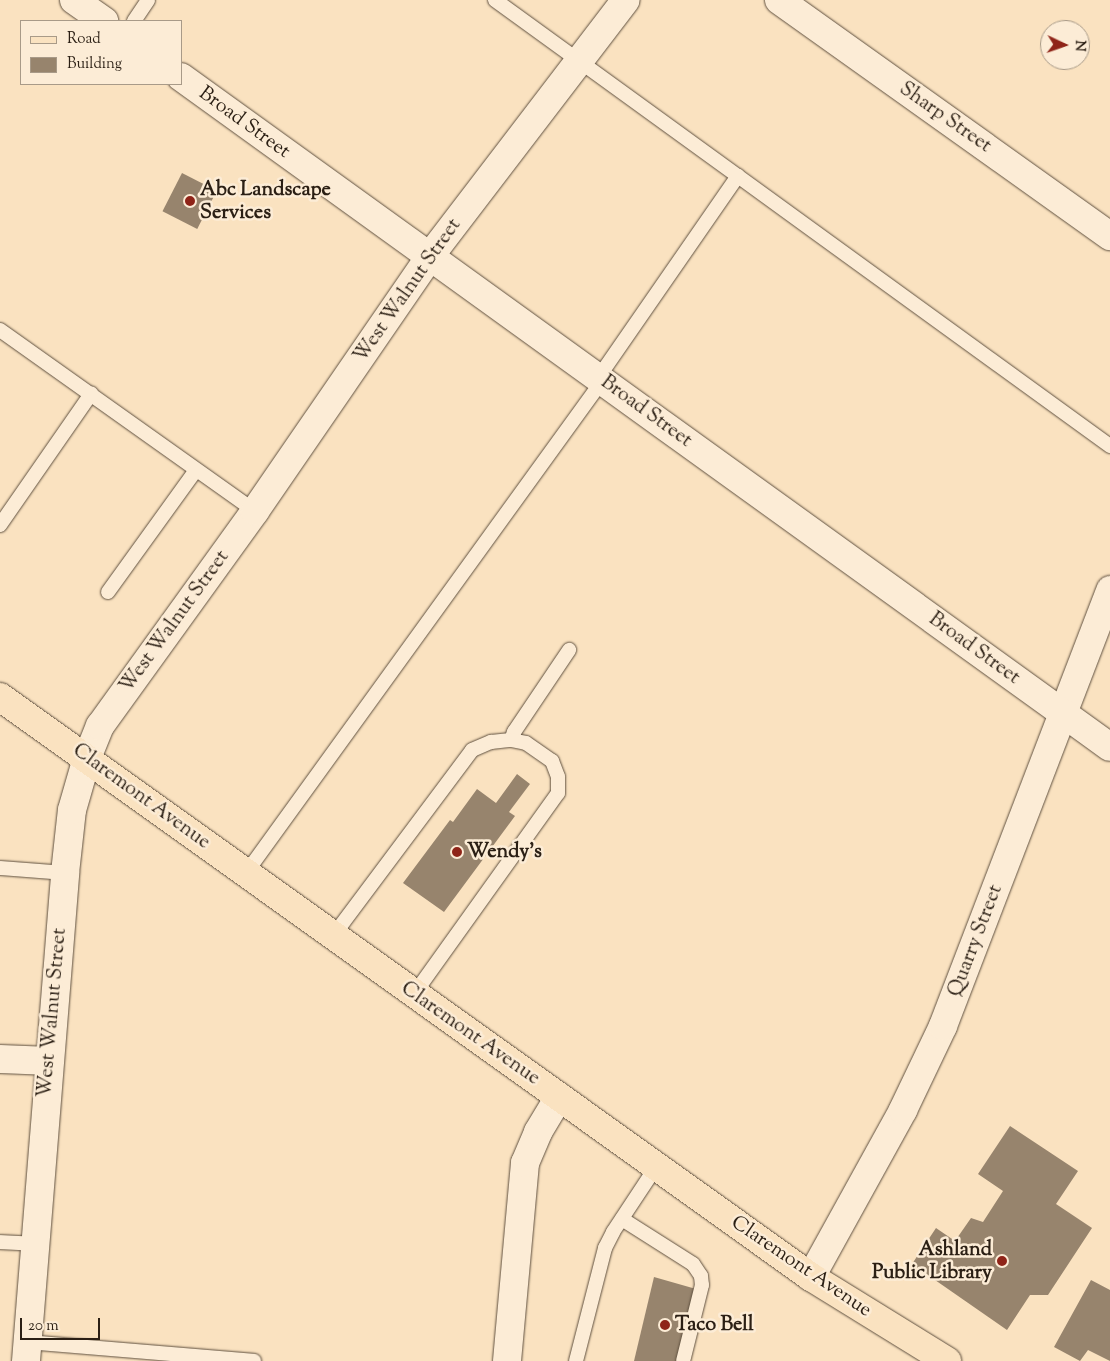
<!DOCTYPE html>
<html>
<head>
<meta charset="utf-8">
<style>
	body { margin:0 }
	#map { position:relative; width:1110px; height:1361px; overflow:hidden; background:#fae2c0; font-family:"Sorts Mill Goudy",serif }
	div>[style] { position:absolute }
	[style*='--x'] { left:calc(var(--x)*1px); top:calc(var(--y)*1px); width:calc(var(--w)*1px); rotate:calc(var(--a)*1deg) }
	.building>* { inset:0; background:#97846d; transform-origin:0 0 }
	.roads { filter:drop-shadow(0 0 1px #5f503f) drop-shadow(0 0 1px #5f503f) }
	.service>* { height:14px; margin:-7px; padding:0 7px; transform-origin:7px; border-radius:7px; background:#fcecd6 }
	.minor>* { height:28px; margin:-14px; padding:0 14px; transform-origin:14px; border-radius:14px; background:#fcecd6 }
	.tertiary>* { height:28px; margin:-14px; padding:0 14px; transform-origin:14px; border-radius:14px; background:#fcecd6 }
	.primary>* { height:28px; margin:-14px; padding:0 14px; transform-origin:14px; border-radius:14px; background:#fae2c0 }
	.dots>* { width:14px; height:14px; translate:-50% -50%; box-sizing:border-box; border:2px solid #fcecd6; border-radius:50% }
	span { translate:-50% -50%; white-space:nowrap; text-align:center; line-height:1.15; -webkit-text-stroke:5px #fcecd6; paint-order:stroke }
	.street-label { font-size:20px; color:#2b1f14 }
	.poi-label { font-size:20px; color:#2b1f14; font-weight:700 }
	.left { translate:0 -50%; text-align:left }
	.right { translate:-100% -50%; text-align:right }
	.legend { position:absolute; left:20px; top:20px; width:162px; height:65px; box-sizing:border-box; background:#fcecd6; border:1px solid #a89a88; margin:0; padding:6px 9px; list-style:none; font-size:15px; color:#2b1f14 }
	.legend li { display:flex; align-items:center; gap:10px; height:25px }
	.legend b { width:25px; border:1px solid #a89a88 }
	.north { position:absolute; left:1040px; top:20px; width:50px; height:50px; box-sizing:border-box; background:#fcecd6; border:1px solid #a89a88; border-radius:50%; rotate:93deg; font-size:14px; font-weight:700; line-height:20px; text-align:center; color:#2b1f14 }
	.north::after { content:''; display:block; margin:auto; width:18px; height:22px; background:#8f2418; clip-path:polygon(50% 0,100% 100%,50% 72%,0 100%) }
	.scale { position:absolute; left:20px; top:1318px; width:80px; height:22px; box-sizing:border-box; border:2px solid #2b1f14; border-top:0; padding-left:6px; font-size:15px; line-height:18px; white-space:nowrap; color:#2b1f14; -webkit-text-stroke:4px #fcecd6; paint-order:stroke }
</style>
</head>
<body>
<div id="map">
	<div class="building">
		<div style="left:182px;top:173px;width:39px;height:43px;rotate:27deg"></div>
		<div style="clip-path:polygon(517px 774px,530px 784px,509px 812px,515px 816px,444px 912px,403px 883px,450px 820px,453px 822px,477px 789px,496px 803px)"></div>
		<div style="clip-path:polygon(1010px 1126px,1078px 1171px,1056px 1204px,1092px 1228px,1048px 1295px,1030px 1295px,1007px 1330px,912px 1264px,936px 1228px,955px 1241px,971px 1218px,983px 1222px,1003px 1191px,978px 1174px)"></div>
		<div style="clip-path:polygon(654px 1277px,696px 1289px,678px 1361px,634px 1361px)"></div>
		<div style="clip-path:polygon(1091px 1280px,1110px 1290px,1110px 1361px,1088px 1350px,1080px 1361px,1054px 1347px)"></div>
	</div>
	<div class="roads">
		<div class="service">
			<div style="--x:495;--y:0;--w:760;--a:35.95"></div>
			<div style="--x:134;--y:21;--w:25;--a:-56"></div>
			<div style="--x:0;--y:330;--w:313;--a:35.4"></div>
			<div style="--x:598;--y:378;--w:246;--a:-55.3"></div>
			<div style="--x:0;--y:525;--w:160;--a:-55.2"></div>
			<div style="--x:108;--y:592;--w:150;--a:-54.2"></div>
			<div style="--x:511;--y:740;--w:9;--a:-69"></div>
			<div style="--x:514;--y:732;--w:99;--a:-56.1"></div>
			<div style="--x:0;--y:868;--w:65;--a:4.4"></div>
			<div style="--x:246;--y:873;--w:607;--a:-54.11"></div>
			<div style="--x:333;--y:936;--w:232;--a:-53.2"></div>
			<div style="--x:472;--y:750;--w:21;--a:-23"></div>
			<div style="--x:491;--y:742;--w:20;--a:-6"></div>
			<div style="--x:511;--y:740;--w:15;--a:11"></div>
			<div style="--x:526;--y:743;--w:32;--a:35"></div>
			<div style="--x:552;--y:761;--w:17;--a:69"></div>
			<div style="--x:558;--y:777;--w:16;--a:90"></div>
			<div style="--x:558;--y:793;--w:247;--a:125.6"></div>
			<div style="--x:622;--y:1219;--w:84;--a:32.4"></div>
			<div style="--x:693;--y:1264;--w:14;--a:56"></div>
			<div style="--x:701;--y:1276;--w:9;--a:84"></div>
			<div style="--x:702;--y:1285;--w:78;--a:104"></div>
			<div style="--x:0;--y:1242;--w:36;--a:3"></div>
			<div style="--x:28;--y:1342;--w:227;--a:4.8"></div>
			<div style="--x:576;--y:1361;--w:117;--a:-75.6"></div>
			<div style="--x:605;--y:1248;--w:18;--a:-63"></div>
			<div style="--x:613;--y:1232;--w:78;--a:-56.5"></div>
		</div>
		<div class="minor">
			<div style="--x:779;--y:0;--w:407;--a:35.5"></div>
			<div style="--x:0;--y:1059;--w:49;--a:2.3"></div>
			<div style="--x:811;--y:1277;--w:191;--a:-61.1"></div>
			<div style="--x:903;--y:1110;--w:93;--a:-64.5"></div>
			<div style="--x:943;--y:1026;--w:467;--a:-69"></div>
			<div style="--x:26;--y:1361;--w:490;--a:-85.4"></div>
			<div style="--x:65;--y:873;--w:63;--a:-83.7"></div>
			<div style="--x:72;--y:810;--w:54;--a:-73.9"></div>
			<div style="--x:87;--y:758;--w:35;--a:-68"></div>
			<div style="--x:100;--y:726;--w:265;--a:-54.2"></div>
			<div style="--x:255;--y:511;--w:309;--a:-55.5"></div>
			<div style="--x:430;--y:256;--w:322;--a:-52.6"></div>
			<div style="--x:507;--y:1361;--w:199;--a:-84.8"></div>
			<div style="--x:525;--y:1163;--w:34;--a:-67"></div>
			<div style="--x:538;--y:1132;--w:41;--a:-59"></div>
		</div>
		<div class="tertiary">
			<div style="--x:74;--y:0;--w:37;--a:35"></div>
			<div style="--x:181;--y:77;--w:1145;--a:35.8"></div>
		</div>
		<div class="primary">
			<div style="--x:0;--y:697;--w:997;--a:35.57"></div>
			<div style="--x:811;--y:1277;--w:160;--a:31.7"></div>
		</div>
	</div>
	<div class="dots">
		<div style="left:190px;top:201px;background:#8f2418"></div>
		<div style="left:457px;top:852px;background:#8f2418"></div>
		<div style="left:1002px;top:1261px;background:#8f2418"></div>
		<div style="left:665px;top:1325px;background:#8f2418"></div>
	</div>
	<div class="street-label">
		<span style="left:945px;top:118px;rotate:35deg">Sharp Street</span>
		<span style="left:244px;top:123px;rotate:36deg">Broad Street</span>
		<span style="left:408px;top:291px;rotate:-55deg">West Walnut Street</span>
		<span style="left:646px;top:412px;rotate:36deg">Broad Street</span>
		<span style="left:175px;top:622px;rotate:-54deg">West Walnut Street</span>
		<span style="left:974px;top:649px;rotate:36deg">Broad Street</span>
		<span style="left:141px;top:797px;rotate:36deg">Claremont Avenue</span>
		<span style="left:976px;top:941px;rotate:-69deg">Quarry Street</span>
		<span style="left:53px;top:1013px;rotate:-85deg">West Walnut Street</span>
		<span style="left:470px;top:1034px;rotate:35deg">Claremont Avenue</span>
		<span style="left:801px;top:1267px;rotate:34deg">Claremont Avenue</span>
	</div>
	<div class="poi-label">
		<span class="left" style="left:200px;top:202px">Abc Landscape<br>Services</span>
		<span class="left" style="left:467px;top:852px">Wendy's</span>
		<span class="right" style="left:992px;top:1262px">Ashland<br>Public Library</span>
		<span class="left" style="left:675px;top:1325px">Taco Bell</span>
	</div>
	<ul class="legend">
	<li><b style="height:6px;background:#fae2c0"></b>Road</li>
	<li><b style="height:14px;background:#97846d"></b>Building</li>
	</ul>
	<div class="north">N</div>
	<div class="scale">20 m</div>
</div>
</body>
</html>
